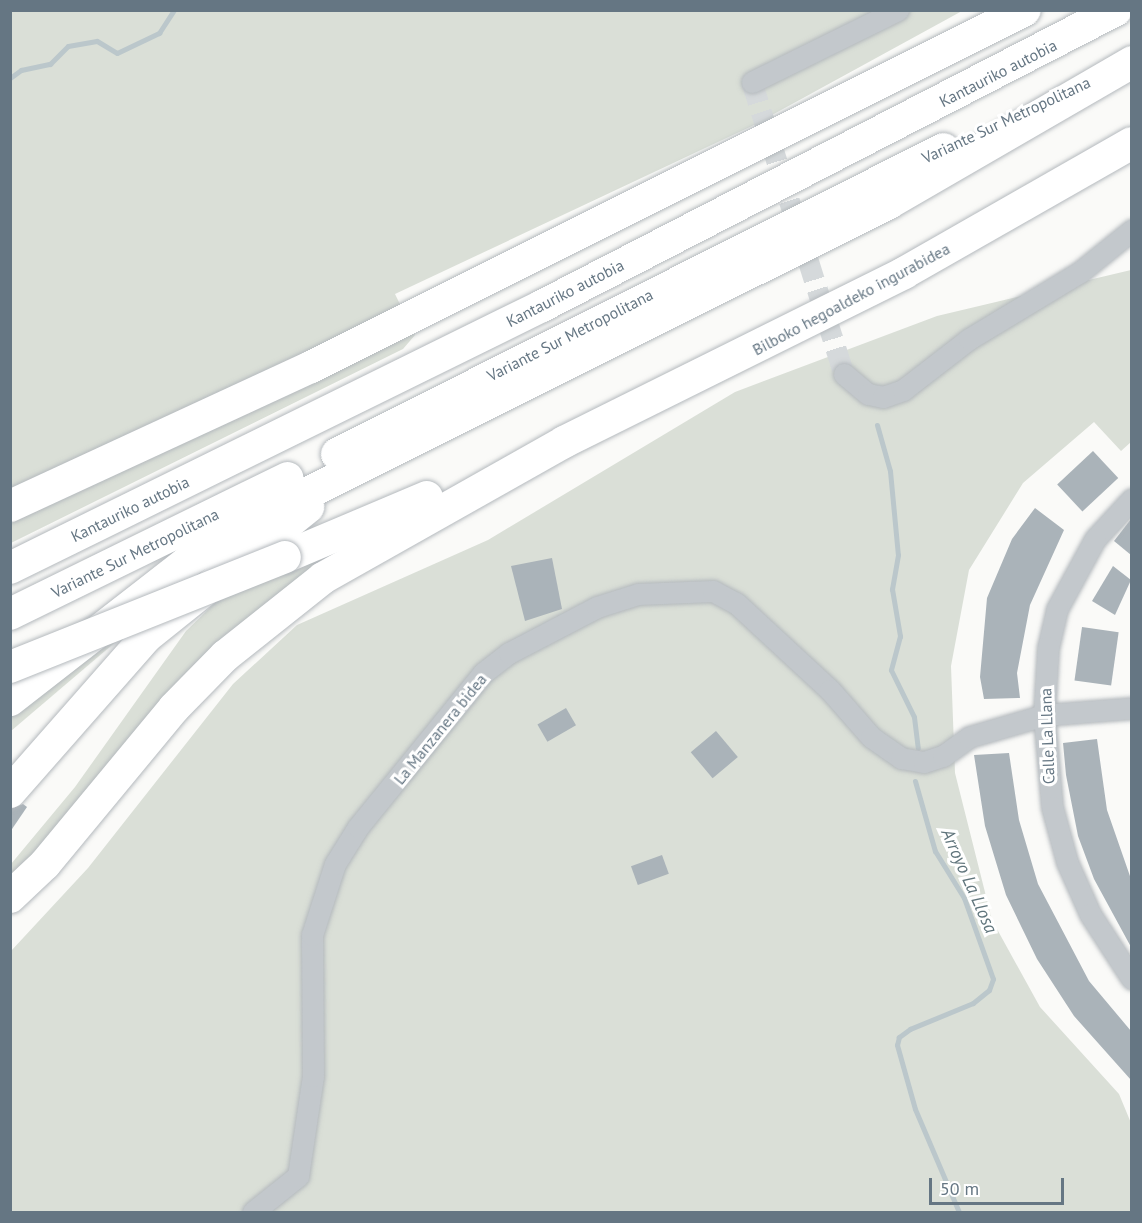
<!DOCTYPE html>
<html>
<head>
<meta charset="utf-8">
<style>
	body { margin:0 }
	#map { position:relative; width:1142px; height:1223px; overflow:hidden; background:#fafaf8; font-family:"PT Sans",sans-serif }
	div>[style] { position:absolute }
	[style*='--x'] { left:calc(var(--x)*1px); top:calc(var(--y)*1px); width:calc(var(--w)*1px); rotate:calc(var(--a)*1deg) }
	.green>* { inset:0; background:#dadfd7 }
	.stream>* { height:5px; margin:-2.5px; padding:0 2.5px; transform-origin:2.5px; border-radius:2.5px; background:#bbc7cb }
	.building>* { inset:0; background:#aab3b9; transform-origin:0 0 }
	.minor-tunnel>* { height:21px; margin-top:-10.5px; transform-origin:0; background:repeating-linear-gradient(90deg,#d5d9db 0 21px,transparent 0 31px) }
	.roads { filter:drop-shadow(0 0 2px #b4b9bd) drop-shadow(0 0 2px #b4b9bd) }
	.minor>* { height:21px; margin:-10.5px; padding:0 10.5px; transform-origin:10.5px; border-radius:10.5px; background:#c3c8cc }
	.highway>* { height:32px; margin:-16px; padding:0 16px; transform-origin:16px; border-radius:16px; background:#fff }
	.bridges { filter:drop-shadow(0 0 2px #b4b9bd) drop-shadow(0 0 2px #b4b9bd) }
	.highway-bridge>* { height:32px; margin:-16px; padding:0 16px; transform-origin:16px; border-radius:16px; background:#fff }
	span { translate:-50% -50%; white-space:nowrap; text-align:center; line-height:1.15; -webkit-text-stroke:6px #fff; paint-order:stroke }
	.street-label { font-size:16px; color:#657683 }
	.water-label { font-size:18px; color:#60757c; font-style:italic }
	.frame { position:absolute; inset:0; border:12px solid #657683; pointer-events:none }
	.scale { position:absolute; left:929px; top:1178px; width:135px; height:27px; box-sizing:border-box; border:3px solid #657683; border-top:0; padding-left:8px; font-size:18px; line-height:21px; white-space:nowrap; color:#657683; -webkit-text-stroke:4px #fff; paint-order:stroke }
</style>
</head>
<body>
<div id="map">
	<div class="green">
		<div style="clip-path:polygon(11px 11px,962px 11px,752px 126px,395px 294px,415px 335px,403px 349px,11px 543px)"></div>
		<div style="clip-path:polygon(1131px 270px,1131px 442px,1121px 451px,1094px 422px,1023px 483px,969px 570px,951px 666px,955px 773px,992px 920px,1040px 1007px,1119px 1094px,1131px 1123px,1131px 1212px,11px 1212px,11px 951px,88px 868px,233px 684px,297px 625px,488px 540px,735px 392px,937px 316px)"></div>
		<div style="clip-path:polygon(346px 549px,256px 611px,207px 658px,11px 883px,11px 864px,75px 787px,186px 631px,217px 601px)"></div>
		<div style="clip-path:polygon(119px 639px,11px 731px,11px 711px,93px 646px)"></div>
	</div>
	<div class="stream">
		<div style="--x:10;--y:78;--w:14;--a:-36"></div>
		<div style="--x:21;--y:70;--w:30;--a:-12"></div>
		<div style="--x:50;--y:64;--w:25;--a:-45"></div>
		<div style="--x:68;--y:46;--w:29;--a:-10"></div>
		<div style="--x:97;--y:41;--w:23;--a:31"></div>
		<div style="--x:117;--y:53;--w:47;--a:-25.5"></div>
		<div style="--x:159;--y:33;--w:27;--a:-57"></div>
		<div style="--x:877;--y:425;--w:48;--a:74.2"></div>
		<div style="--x:890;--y:471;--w:84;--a:84.6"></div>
		<div style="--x:898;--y:555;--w:35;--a:100"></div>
		<div style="--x:892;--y:589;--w:48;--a:80.3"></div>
		<div style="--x:900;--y:636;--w:35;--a:105"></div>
		<div style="--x:891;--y:670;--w:52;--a:63.9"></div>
		<div style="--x:914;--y:717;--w:31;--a:83"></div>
		<div style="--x:915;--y:781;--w:73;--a:74.1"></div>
		<div style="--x:935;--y:851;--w:55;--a:58.3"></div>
		<div style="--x:964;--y:898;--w:86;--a:70.3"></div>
		<div style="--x:993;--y:979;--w:12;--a:110"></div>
		<div style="--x:989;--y:990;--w:21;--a:141"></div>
		<div style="--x:973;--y:1003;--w:68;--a:157.6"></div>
		<div style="--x:910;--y:1029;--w:14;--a:144"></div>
		<div style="--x:899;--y:1037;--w:8;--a:104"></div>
		<div style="--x:897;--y:1045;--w:66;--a:74.3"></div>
		<div style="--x:915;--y:1109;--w:112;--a:66.9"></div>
	</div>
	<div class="building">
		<div style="left:1093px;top:451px;width:37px;height:49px;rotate:47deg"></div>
		<div style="clip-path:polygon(1035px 508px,1064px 530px,1030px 605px,1017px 673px,1020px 698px,984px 699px,980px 677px,987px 598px,1012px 539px)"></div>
		<div style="clip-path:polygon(1131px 519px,1131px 555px,1114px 541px)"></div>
		<div style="clip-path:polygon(552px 558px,562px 609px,525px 621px,511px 566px)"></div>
		<div style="clip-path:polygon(1113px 566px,1131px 580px,1115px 615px,1092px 601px)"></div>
		<div style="left:1082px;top:627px;width:37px;height:54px;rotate:8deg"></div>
		<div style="left:566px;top:708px;width:20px;height:33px;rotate:60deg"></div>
		<div style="left:716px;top:731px;width:34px;height:33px;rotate:50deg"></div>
		<div style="clip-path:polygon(1097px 739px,1107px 810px,1131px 879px,1131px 947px,1094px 879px,1078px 836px,1066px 775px,1063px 743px)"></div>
		<div style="clip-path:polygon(1009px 753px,1019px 820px,1038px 884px,1089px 981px,1131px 1031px,1131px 1080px,1074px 1016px,1037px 959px,1006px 895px,985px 826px,974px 755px)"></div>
		<div style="clip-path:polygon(23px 804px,27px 807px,10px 832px,10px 809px)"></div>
		<div style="left:662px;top:855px;width:20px;height:33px;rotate:70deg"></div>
	</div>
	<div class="minor-tunnel">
		<div style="--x:752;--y:82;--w:306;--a:72.5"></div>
	</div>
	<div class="roads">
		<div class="minor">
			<div style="--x:752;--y:82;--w:163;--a:-26.3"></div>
			<div style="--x:844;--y:374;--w:31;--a:40"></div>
			<div style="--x:868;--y:394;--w:15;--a:11"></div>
			<div style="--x:883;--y:397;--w:21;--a:-19"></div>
			<div style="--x:903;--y:390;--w:83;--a:-37.7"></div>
			<div style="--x:969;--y:339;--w:130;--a:-31.1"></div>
			<div style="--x:1080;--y:272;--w:67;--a:-38.9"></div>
			<div style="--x:1132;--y:499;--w:54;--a:132.8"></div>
			<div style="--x:1095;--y:539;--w:80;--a:118.5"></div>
			<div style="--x:1057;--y:609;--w:39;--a:103"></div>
			<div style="--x:1048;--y:647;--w:68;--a:93.4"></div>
			<div style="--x:1044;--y:715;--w:92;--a:85"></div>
			<div style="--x:1052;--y:807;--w:57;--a:74.7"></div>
			<div style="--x:1067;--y:862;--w:57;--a:66.1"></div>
			<div style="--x:1090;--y:914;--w:77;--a:57.1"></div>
			<div style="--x:253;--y:1212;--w:58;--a:-38.7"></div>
			<div style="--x:298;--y:1176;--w:101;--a:-81.5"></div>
			<div style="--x:313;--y:1076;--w:141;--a:-90.4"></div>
			<div style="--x:312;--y:935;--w:75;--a:-72.1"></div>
			<div style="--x:335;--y:864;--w:44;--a:-58.1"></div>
			<div style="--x:358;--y:827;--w:198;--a:-50.9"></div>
			<div style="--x:483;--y:673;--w:33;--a:-38"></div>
			<div style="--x:509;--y:653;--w:99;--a:-27.6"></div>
			<div style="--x:597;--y:607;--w:43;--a:-17.6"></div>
			<div style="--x:638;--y:594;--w:75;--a:-2.3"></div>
			<div style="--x:713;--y:591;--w:26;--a:28"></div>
			<div style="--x:736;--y:603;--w:128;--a:42.8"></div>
			<div style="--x:830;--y:690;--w:62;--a:48.9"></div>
			<div style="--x:871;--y:737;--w:37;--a:35"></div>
			<div style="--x:901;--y:758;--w:23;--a:10"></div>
			<div style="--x:924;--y:762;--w:20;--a:-18"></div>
			<div style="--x:943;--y:756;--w:32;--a:-36"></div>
			<div style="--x:969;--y:737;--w:78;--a:-16.3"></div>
			<div style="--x:1044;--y:715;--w:88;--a:-4.5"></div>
		</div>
		<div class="highway">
			<div style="--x:337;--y:454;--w:679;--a:-26.68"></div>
			<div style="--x:10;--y:506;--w:332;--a:-24.8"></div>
			<div style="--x:311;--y:367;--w:798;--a:-26.57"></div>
			<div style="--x:285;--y:557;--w:154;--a:-22.9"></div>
			<div style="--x:10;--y:568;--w:593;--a:-26.22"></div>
			<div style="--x:542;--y:306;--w:646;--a:-27.28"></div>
			<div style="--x:10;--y:614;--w:309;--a:-26.1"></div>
			<div style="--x:10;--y:700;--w:224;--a:-37.9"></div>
			<div style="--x:187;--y:562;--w:79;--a:-32.1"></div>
			<div style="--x:254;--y:520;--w:710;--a:-26.53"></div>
			<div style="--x:889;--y:203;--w:281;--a:-30.1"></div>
			<div style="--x:10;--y:792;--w:206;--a:-48.7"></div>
			<div style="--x:146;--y:637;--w:208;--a:-38.7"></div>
			<div style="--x:10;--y:897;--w:48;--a:-43.3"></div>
			<div style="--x:45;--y:864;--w:202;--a:-50.4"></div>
			<div style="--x:174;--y:708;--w:73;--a:-45.6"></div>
			<div style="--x:225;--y:656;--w:125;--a:-38.5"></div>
			<div style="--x:323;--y:578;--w:277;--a:-29.4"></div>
			<div style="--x:564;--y:442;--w:380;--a:-26.4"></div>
			<div style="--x:904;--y:273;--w:262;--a:-29.7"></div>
		</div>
	</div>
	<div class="bridges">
		<div class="highway-bridge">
			<div style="--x:10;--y:667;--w:296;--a:-21.8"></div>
		</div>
	</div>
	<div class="street-label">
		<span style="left:998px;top:73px;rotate:-27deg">Kantauriko autobia</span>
		<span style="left:1006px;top:120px;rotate:-25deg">Variante Sur Metropolitana</span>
		<span style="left:565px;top:293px;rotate:-27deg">Kantauriko autobia</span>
		<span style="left:851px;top:299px;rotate:-28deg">Bilboko hegoaldeko ingurabidea</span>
		<span style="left:570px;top:335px;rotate:-27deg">Variante Sur Metropolitana</span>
		<span style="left:130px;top:509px;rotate:-26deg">Kantauriko autobia</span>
		<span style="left:135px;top:553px;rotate:-26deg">Variante Sur Metropolitana</span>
		<span style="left:440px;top:729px;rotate:-51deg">La Manzanera bidea</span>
		<span style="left:1047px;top:736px;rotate:-92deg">Calle La Llana</span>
	</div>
	<div class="water-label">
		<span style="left:969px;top:881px;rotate:66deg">Arroyo La Llosa</span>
	</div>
	<div class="frame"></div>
	<div class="scale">50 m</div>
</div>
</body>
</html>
